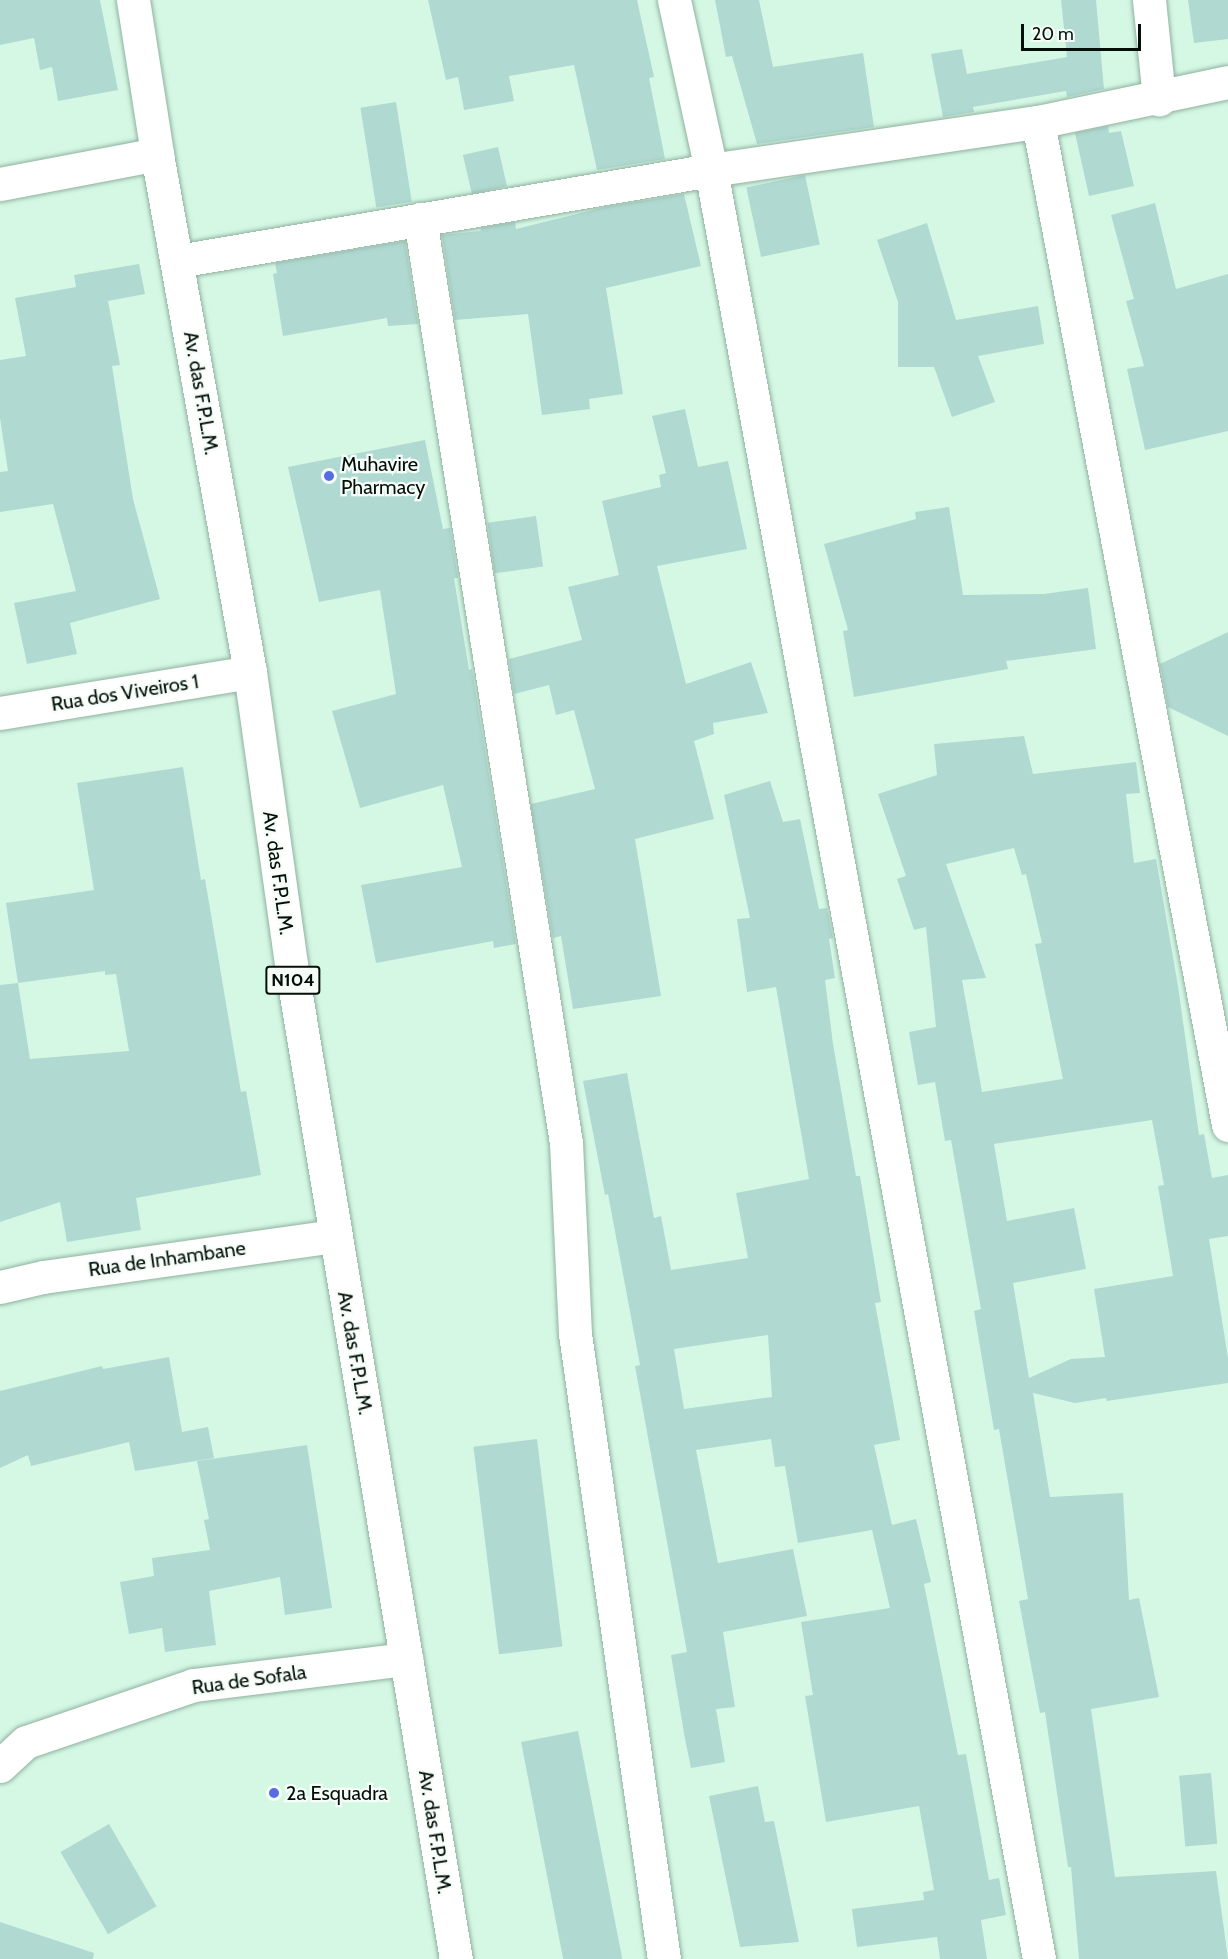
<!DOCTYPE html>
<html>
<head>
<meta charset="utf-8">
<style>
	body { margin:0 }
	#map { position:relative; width:1228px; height:1959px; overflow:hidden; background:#d5f8e5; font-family:Cabin,sans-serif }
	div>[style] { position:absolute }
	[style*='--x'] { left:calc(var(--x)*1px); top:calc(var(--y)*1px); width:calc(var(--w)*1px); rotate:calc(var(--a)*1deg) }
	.building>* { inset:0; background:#b0d9d2; transform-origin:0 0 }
	.roads { filter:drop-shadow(0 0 2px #90b1a0) drop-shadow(0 0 2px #90b1a0) }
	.minor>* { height:33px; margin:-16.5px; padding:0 16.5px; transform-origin:16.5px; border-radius:16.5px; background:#fff }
	.major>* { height:33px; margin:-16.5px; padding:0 16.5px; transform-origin:16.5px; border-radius:16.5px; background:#fff }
	.dots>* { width:16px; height:16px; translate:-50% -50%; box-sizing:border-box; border:3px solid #f6fdf9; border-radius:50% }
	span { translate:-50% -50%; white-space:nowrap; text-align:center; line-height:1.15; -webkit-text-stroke:4.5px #f6fdf9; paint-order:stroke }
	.shield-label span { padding:2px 4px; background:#f6fdf9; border:2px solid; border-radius:4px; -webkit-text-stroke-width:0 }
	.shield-label { font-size:18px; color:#040f09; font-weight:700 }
	.street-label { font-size:20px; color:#040f09 }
	.poi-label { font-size:20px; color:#040f09 }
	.left { translate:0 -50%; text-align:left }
	.scale { position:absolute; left:1021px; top:24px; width:120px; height:27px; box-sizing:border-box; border:3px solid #040f09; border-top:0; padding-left:8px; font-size:18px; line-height:21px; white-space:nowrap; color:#040f09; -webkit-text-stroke:4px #f6fdf9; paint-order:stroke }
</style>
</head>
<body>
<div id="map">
	<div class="building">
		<div style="clip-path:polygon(0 0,100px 0,118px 90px,58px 101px,52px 67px,40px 70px,34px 38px,0 45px)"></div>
		<div style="clip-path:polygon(428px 0,637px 0,654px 77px,649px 78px,665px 159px,597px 170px,574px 65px,509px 76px,514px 101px,464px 110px,458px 77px,446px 80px)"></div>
		<div style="clip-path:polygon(715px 0,759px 0,773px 67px,863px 53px,874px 127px,757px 144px,732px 56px,726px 57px)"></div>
		<div style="clip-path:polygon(1061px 0,1096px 0,1104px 89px,1067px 97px,1066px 91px,973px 107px,974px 112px,943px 117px,931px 54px,962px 49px,967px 74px,1067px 57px)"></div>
		<div style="clip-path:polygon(1188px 0,1228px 0,1228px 39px,1194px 43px)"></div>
		<div style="left:396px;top:102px;width:101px;height:36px;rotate:81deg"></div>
		<div style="clip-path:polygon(1108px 126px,1109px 133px,1121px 131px,1134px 186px,1089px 196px,1075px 133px)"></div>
		<div style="left:498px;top:147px;width:40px;height:36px;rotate:77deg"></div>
		<div style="left:805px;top:175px;width:71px;height:60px;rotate:78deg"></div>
		<div style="clip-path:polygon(684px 194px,701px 266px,606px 288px,623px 394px,589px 399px,590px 409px,542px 415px,528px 314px,455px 320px,442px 235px,481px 231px,480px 228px,515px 222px,516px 229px,605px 207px)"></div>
		<div style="clip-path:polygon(1155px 203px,1176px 289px,1228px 274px,1228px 431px,1145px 450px,1127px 369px,1144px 366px,1126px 301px,1134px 299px,1111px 215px)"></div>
		<div style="clip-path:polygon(927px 223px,956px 320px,1038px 306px,1044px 344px,978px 356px,995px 402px,952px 417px,934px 367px,898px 367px,898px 302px,877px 240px)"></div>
		<div style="clip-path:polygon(405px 241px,418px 324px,388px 326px,387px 318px,283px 336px,273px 274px,277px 273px,275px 263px)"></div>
		<div style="clip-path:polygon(139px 264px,145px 294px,108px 301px,120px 365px,112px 366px,133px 499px,160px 599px,70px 623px,77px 654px,27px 664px,14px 603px,76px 591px,53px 504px,0 512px,0 472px,8px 471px,0 418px,0 360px,26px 356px,15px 298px,76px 287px,74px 275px)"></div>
		<div style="clip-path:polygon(685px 409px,698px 467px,728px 461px,747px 549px,657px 566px,686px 684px,751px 662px,768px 713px,713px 723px,714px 734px,694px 741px,714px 819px,635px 839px,661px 996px,573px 1009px,561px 936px,553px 938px,531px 804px,595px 789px,574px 710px,556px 715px,549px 685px,514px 694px,509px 659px,582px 640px,568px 587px,619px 575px,602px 501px,661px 487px,659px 475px,666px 473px,652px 416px)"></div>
		<div style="clip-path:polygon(425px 440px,443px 529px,450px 528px,458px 578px,454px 578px,469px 670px,472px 669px,516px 944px,494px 948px,493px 941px,376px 963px,361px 885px,462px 867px,443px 785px,360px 808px,332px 711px,396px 694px,380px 590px,319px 602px,288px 467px)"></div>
		<div style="clip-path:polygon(949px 507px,963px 595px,1044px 594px,1088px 588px,1096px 649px,1006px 661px,1008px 669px,854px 697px,843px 631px,848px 630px,824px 544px,916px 519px,915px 512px)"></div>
		<div style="left:536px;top:516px;width:51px;height:49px;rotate:82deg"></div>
		<div style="clip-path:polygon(1228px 632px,1228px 736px,1168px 707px,1160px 664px)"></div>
		<div style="clip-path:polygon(evenodd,1024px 736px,1033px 774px,1136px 762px,1140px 793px,1126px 794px,1134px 863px,1156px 859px,1178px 986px,1199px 1135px,1204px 1134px,1212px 1178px,1228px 1175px,1228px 1236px,1209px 1239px,1228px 1358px,1228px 1383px,1107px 1401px,1106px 1398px,1075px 1403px,1033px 1393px,1050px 1497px,1123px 1493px,1129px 1600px,1139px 1598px,1159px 1697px,1091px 1709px,1115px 1877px,1216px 1871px,1228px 1959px,1079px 1959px,1071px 1867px,1068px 1867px,1045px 1712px,1040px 1713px,1019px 1601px,1028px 1599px,999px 1429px,994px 1430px,974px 1311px,981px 1309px,951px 1140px,945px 1141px,935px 1082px,918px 1085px,909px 1032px,936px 1027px,926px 927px,914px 930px,897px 879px,906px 876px,878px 794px,937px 775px,934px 744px,1024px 736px,1014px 848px,1022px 875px,1026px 874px,1042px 943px,1035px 944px,1063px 1079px,982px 1092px,962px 980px,986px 978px,946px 864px,1014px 848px,1024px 736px,1152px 1120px,1164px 1185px,1158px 1186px,1173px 1276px,1094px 1289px,1105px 1357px,1071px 1359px,1029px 1378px,1013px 1283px,1086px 1269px,1074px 1208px,1007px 1221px,994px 1144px,1152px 1120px)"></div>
		<div style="clip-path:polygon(183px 767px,201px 880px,205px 879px,241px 1092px,246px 1091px,261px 1175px,136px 1198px,141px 1230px,67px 1242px,60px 1202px,0 1222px,0 985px,18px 983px,30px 1059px,129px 1051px,116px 974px,105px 975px,105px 971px,18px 983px,6px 903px,94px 890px,77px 783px)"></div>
		<div style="clip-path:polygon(evenodd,770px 781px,783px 822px,800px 819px,819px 909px,827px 908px,833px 938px,829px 939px,835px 978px,825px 980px,833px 1044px,856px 1176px,860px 1176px,881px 1302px,875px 1303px,900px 1440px,874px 1445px,892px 1525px,916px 1519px,931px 1582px,924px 1584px,958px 1755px,966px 1754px,989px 1880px,999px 1878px,1006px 1915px,981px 1920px,987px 1959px,940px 1959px,937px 1937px,857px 1947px,852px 1909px,924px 1900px,923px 1892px,934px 1890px,919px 1806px,826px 1822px,805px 1696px,813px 1695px,801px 1622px,890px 1608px,872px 1530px,798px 1543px,785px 1466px,775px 1467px,771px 1439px,696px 1450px,718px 1563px,793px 1549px,807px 1616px,723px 1632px,735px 1707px,716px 1709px,725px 1762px,691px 1768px,685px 1739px,671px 1655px,687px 1652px,635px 1366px,640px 1365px,608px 1194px,605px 1195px,583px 1081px,627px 1073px,654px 1218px,661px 1216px,671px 1270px,748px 1258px,736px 1193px,809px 1179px,776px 987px,747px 992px,737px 919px,750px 918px,724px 795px,770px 781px,768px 1335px,772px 1397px,684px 1409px,674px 1349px,768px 1335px)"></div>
		<div style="clip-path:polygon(169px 1357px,182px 1432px,208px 1427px,214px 1458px,135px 1471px,129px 1442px,31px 1466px,28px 1455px,0 1468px,0 1391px,102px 1366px,103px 1369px)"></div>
		<div style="left:537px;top:1439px;width:209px;height:64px;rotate:83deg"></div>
		<div style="clip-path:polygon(307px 1445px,332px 1608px,285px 1615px,280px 1577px,209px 1591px,216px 1645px,165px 1652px,162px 1628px,129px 1634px,120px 1582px,154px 1576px,152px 1558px,210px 1550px,204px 1520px,209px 1519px,197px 1461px)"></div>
		<div style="left:578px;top:1731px;width:232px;height:58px;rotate:79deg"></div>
		<div style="left:1211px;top:1773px;width:71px;height:32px;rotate:85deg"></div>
		<div style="clip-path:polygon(758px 1786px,765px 1822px,774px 1821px,799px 1942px,740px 1947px,709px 1796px)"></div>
		<div style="left:109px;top:1824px;width:95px;height:56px;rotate:60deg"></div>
		<div style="clip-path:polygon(0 1922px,94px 1953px,93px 1959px,0 1959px)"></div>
	</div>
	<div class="roads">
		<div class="minor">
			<div style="--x:674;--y:0;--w:174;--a:77.7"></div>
			<div style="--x:711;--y:170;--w:1819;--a:79.61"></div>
			<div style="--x:1149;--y:0;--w:100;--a:84.2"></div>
			<div style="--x:1038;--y:122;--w:1021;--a:79.27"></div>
			<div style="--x:0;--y:184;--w:160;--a:-10.8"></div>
			<div style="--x:420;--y:219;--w:935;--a:81.02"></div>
			<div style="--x:566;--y:1143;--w:191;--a:87.3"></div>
			<div style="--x:575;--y:1334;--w:631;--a:81.9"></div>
			<div style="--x:178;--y:261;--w:541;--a:-9.69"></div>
			<div style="--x:711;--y:170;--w:331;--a:-8.4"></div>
			<div style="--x:1038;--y:122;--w:194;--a:-11.9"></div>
			<div style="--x:0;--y:713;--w:253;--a:-9.3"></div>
			<div style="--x:0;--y:1287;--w:44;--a:-13.1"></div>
			<div style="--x:43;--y:1277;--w:295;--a:-8"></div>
			<div style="--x:0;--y:1766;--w:35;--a:-43"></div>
			<div style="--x:26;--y:1742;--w:176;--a:-18.8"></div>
			<div style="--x:193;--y:1685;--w:215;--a:-7"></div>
		</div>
		<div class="major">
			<div style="--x:133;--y:0;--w:156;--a:81.1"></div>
			<div style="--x:157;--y:154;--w:526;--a:79.82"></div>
			<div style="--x:250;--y:672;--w:296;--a:82"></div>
			<div style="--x:291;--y:965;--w:1008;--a:80.58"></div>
		</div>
	</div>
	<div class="dots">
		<div style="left:329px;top:476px;background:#556ce2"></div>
		<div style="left:274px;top:1793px;background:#556ce2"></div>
	</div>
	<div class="shield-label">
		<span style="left:293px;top:980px">N104</span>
	</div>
	<div class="street-label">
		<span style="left:201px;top:393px;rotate:80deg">Av. das F.P.L.M.</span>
		<span style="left:125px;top:693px;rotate:-9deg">Rua dos Viveiros 1</span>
		<span style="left:278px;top:873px;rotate:82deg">Av. das F.P.L.M.</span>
		<span style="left:167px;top:1259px;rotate:-8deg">Rua de Inhambane</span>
		<span style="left:355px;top:1353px;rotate:80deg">Av. das F.P.L.M.</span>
		<span style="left:249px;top:1680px;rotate:-8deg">Rua de Sofala</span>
		<span style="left:435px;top:1832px;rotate:81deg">Av. das F.P.L.M.</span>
	</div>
	<div class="poi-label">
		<span class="left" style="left:341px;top:476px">Muhavire<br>Pharmacy</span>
		<span class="left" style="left:286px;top:1793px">2a Esquadra</span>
	</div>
	<div class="scale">20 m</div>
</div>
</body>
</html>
